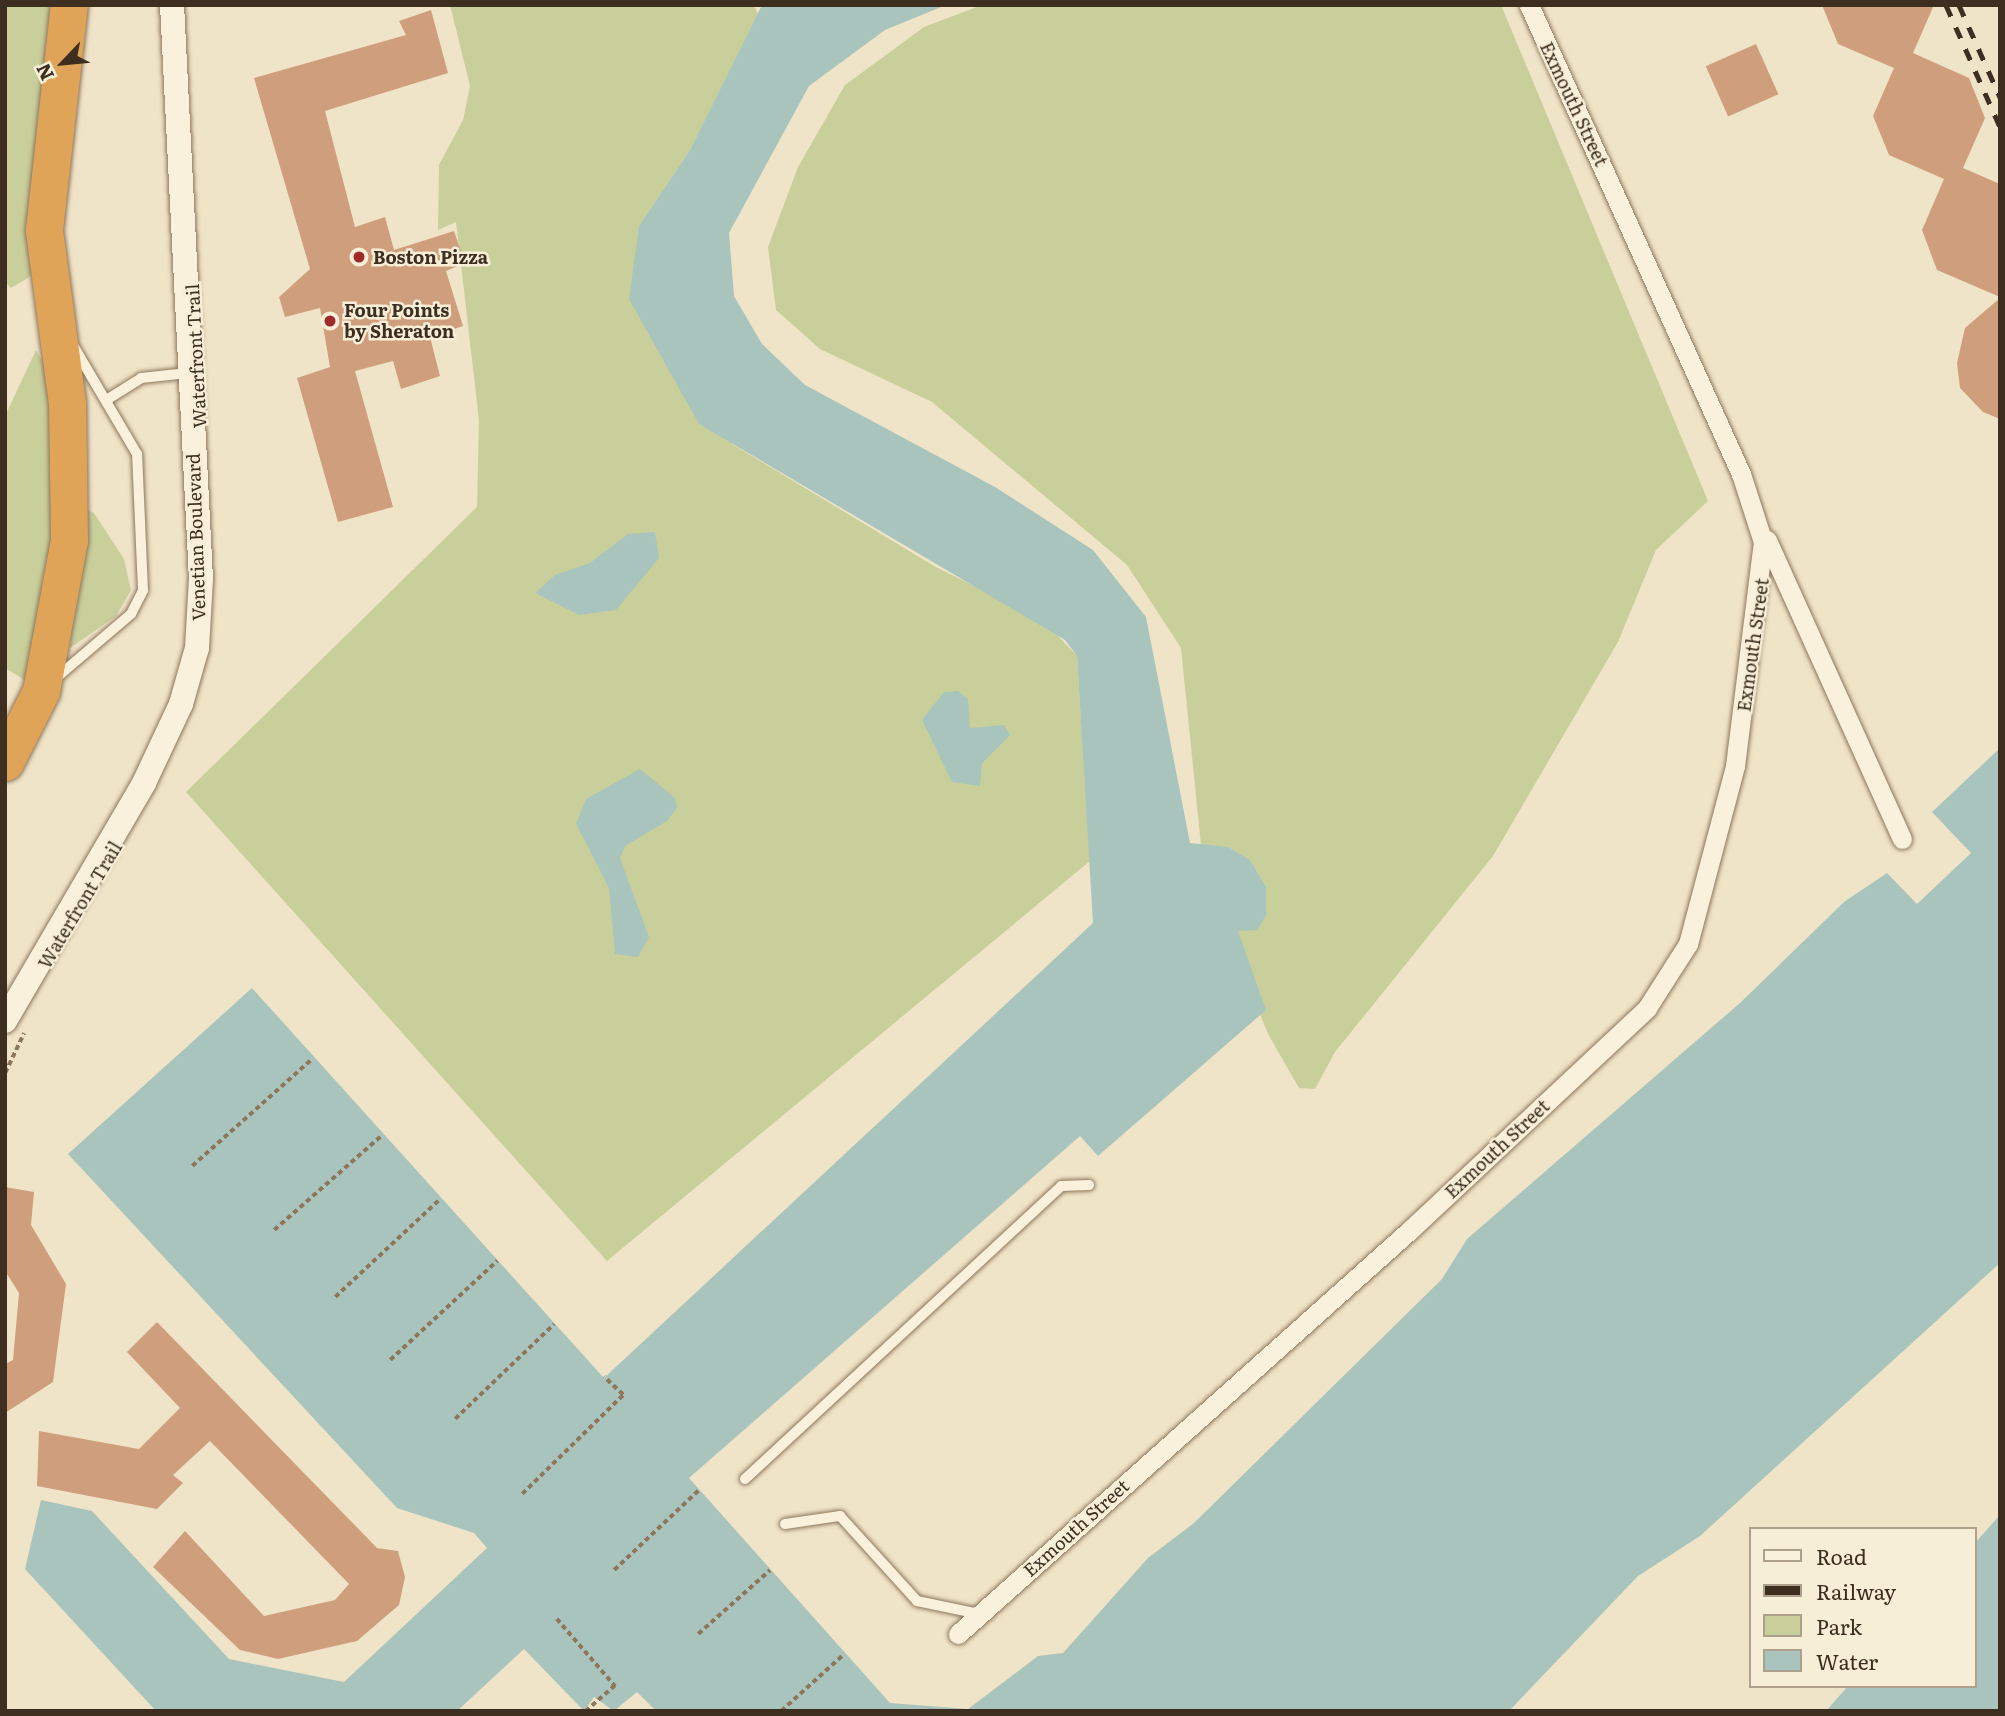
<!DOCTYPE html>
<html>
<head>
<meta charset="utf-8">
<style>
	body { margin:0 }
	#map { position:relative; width:2005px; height:1716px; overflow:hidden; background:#f0e4c8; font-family:Literata,serif }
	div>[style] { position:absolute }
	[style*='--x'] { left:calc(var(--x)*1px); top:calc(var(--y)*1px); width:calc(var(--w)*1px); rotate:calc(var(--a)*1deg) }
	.green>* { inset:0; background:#c9cf9b }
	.water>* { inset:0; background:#a9c4bc }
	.building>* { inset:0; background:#cf9f7d; transform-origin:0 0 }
	.path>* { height:3.5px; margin-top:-1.75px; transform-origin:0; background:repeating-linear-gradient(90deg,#8d765c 0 5px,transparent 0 8.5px) }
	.roads { filter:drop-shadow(0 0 2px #8d765c) drop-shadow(0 0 2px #8d765c) }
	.service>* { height:10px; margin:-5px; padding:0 5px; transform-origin:5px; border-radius:5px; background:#faf1dc }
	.minor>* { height:19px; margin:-9.5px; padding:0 9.5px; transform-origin:9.5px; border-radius:9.5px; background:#faf1dc }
	.tertiary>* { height:24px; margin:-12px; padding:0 12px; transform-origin:12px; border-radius:12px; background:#faf1dc }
	.motorway>* { height:37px; margin:-18.5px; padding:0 18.5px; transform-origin:18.5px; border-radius:18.5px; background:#e0a458 }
	.rail>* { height:5px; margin-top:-2.5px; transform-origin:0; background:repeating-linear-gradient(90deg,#3d2e20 0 12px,transparent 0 24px) }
	.dots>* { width:19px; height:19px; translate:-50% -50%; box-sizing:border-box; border:4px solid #f7eed8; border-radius:50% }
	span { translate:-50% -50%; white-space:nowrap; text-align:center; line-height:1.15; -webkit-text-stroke:5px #f7eed8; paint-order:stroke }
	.street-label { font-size:18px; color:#3d2e20 }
	.poi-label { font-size:18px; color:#3d2e20; font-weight:700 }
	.left { translate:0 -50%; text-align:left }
	.frame { position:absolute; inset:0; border:7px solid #3d2e20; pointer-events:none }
	.legend { position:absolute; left:1749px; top:1527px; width:228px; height:161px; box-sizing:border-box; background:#f7eed8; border:2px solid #ada18e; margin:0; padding:9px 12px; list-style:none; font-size:21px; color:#3d2e20 }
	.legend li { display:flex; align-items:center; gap:14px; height:35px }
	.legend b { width:35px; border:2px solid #ada18e }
	.north { position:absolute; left:28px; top:28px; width:70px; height:70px; -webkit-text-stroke:5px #f7eed8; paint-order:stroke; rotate:244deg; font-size:19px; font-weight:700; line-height:28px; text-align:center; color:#3d2e20 }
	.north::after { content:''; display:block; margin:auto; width:24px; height:32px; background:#3d2e20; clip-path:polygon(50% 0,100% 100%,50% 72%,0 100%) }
</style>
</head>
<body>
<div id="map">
	<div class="green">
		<div style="clip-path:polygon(5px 5px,58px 5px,31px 276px,11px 288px,5px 282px)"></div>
		<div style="clip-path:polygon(450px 5px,754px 5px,758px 14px,690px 150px,639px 226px,732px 444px,934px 566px,1044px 621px,1077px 656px,1090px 861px,607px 1261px,186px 792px,477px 507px,479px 420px,456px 222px,438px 230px,439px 165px,463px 120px,470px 86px)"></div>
		<div style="clip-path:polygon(982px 5px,1501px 5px,1708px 501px,1656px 550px,1618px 642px,1493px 856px,1335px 1052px,1315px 1089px,1299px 1088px,1268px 1034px,1204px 875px,1181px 648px,1127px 565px,932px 402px,820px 349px,776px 310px,768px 247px,798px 167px,845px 85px,924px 27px)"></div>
		<div style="clip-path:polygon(36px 350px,45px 365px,59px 508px,31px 684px,5px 668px,5px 416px)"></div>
		<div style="clip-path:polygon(84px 509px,94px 513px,124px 559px,131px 590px,116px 616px,70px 648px)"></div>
	</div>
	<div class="water">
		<div style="clip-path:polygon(762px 5px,946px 5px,885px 30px,809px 86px,729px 233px,734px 296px,762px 344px,805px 385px,995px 487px,1093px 550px,1146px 617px,1190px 843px,1228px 847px,1250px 860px,1266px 887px,1266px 915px,1257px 930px,1238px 931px,1266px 1010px,1098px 1156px,1080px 1136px,689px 1478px,890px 1703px,968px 1709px,1038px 1656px,1063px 1653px,1148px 1558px,1194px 1523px,1442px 1279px,1467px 1239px,1740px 1003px,1844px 902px,1887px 873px,1917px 904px,1971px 853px,1932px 812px,2000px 748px,2000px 1263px,1700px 1536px,1638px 1576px,1509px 1711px,656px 1711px,637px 1692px,614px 1711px,594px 1697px,584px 1711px,524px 1649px,457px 1711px,156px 1711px,25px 1569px,41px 1500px,92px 1511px,229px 1659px,344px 1682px,487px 1548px,474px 1533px,397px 1508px,68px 1154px,252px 988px,604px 1378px,1093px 923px,1077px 656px,1065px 640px,699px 424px,629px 299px,639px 226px,690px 150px)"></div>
		<div style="clip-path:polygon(655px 532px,659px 558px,616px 610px,579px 615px,535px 593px,555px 575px,590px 563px,628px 534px)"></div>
		<div style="clip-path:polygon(958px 691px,968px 699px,970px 728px,1004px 725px,1010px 735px,982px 763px,980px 786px,952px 782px,922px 720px,944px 692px)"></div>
		<div style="clip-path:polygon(640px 769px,675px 798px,677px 808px,667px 821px,625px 846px,620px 858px,649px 937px,638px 957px,615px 954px,609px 888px,576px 824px,586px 799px)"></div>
		<div style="clip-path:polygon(2000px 1515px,2000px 1711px,1826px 1711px,1848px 1686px,1975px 1686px,1975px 1543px)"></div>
	</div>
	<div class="building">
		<div style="clip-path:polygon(1822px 5px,1934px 5px,1913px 53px,1969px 78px,1985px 118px,1963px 168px,2000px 184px,2000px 297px,1937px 270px,1922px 230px,1944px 179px,1889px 155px,1873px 116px,1894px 68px,1838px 44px)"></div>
		<div style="clip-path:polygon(431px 10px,448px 73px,325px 111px,355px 227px,385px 217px,394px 250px,454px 231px,465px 263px,446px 271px,463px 326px,430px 337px,440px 376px,401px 389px,393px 361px,355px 371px,393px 507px,338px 522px,297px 378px,330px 367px,320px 308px,285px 317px,279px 297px,310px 269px,254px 78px,406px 35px,399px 21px)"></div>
		<div style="left:1756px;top:44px;width:55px;height:55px;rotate:66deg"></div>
		<div style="clip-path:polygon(2000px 298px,2000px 419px,1983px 412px,1960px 388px,1957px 363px,1965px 328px)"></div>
		<div style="clip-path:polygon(5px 1187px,34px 1192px,31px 1225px,66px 1284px,53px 1382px,5px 1413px,5px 1364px,13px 1360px,19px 1293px,5px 1271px)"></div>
		<div style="clip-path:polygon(157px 1322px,377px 1548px,398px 1551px,405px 1577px,399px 1605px,357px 1641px,278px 1659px,240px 1650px,153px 1567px,185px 1531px,264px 1616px,335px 1600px,349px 1584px,210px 1441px,173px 1475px,183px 1483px,157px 1509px,37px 1486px,39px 1431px,139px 1449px,180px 1408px,127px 1352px)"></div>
	</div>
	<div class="path">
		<div style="--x:5;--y:1073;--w:44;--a:-64.6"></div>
		<div style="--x:192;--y:1166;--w:161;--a:-41.7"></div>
		<div style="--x:274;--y:1230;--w:144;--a:-41.3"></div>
		<div style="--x:335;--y:1297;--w:142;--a:-43"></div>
		<div style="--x:390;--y:1360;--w:146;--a:-42.8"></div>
		<div style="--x:455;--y:1419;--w:137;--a:-43.8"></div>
		<div style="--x:522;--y:1494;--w:141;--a:-44.4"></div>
		<div style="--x:623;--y:1395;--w:26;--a:-137"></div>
		<div style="--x:614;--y:1570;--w:117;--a:-43.3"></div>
		<div style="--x:557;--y:1619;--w:89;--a:49.1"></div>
		<div style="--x:615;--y:1686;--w:38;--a:139"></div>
		<div style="--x:698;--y:1634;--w:96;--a:-41.6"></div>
		<div style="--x:781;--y:1711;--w:85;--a:-42.1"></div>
		<div style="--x:930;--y:1711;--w:2;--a:-90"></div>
	</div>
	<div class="roads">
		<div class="service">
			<div style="--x:108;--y:399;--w:39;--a:-32"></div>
			<div style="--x:141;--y:378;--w:47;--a:-6.1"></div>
			<div style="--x:56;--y:678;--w:99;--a:-40.5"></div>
			<div style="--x:131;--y:614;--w:27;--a:-63"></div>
			<div style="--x:143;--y:590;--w:136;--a:-92.5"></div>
			<div style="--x:137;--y:454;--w:124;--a:-120.5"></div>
			<div style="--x:745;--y:1479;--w:431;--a:-42.8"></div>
			<div style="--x:1061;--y:1186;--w:28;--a:-2"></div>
			<div style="--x:785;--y:1524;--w:56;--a:-8.3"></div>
			<div style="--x:840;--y:1516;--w:115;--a:47.8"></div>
			<div style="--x:917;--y:1601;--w:63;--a:11.8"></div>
		</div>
		<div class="minor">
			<div style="--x:1767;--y:540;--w:328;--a:65.7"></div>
			<div style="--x:958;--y:1634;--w:606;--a:-41.79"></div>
			<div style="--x:1410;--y:1230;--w:325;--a:-43.1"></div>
			<div style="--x:1647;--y:1008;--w:76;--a:-57.4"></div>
			<div style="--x:1688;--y:944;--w:184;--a:-75.2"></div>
			<div style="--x:1735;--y:766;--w:226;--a:-82.9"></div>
			<div style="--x:1763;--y:542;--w:71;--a:-107.9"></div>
			<div style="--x:1741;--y:474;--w:515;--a:-114.32"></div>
		</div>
		<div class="tertiary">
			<div style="--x:5;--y:1021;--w:276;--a:-59.7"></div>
			<div style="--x:144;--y:783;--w:87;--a:-64.9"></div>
			<div style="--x:181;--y:704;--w:58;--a:-74.1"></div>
			<div style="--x:197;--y:648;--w:69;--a:-86.7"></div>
			<div style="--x:201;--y:579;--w:575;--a:-92.89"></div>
		</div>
		<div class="motorway">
			<div style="--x:5;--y:762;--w:80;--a:-63.1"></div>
			<div style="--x:41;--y:691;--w:154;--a:-79.5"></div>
			<div style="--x:69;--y:540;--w:137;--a:-90.8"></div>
			<div style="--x:67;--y:403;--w:175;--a:-97.6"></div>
			<div style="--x:44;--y:230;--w:226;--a:-83.7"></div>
		</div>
	</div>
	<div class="rail">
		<div style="--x:1946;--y:5;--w:133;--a:66.1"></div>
		<div style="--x:1959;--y:5;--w:101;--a:66"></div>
	</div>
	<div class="dots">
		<div style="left:359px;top:257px;background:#9e2a2b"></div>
		<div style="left:330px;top:321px;background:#9e2a2b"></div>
	</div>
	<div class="street-label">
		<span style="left:1574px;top:104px;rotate:65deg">Exmouth Street</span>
		<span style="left:196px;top:356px;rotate:-93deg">Waterfront Trail</span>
		<span style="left:196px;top:537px;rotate:-92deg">Venetian Boulevard</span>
		<span style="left:1753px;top:645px;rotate:-82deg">Exmouth Street</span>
		<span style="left:80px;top:905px;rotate:-59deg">Waterfront Trail</span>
		<span style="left:1497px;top:1149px;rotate:-43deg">Exmouth Street</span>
		<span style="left:1076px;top:1528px;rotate:-42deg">Exmouth Street</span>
	</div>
	<div class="poi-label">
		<span class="left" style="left:373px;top:257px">Boston Pizza</span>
		<span class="left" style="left:344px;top:321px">Four Points<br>by Sheraton</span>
	</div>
	<div class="frame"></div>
	<ul class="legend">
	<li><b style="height:9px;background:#faf1dc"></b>Road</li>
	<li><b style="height:9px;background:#3d2e20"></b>Railway</li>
	<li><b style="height:19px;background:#c9cf9b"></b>Park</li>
	<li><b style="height:19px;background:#a9c4bc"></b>Water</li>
	</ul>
	<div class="north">N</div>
</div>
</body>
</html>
